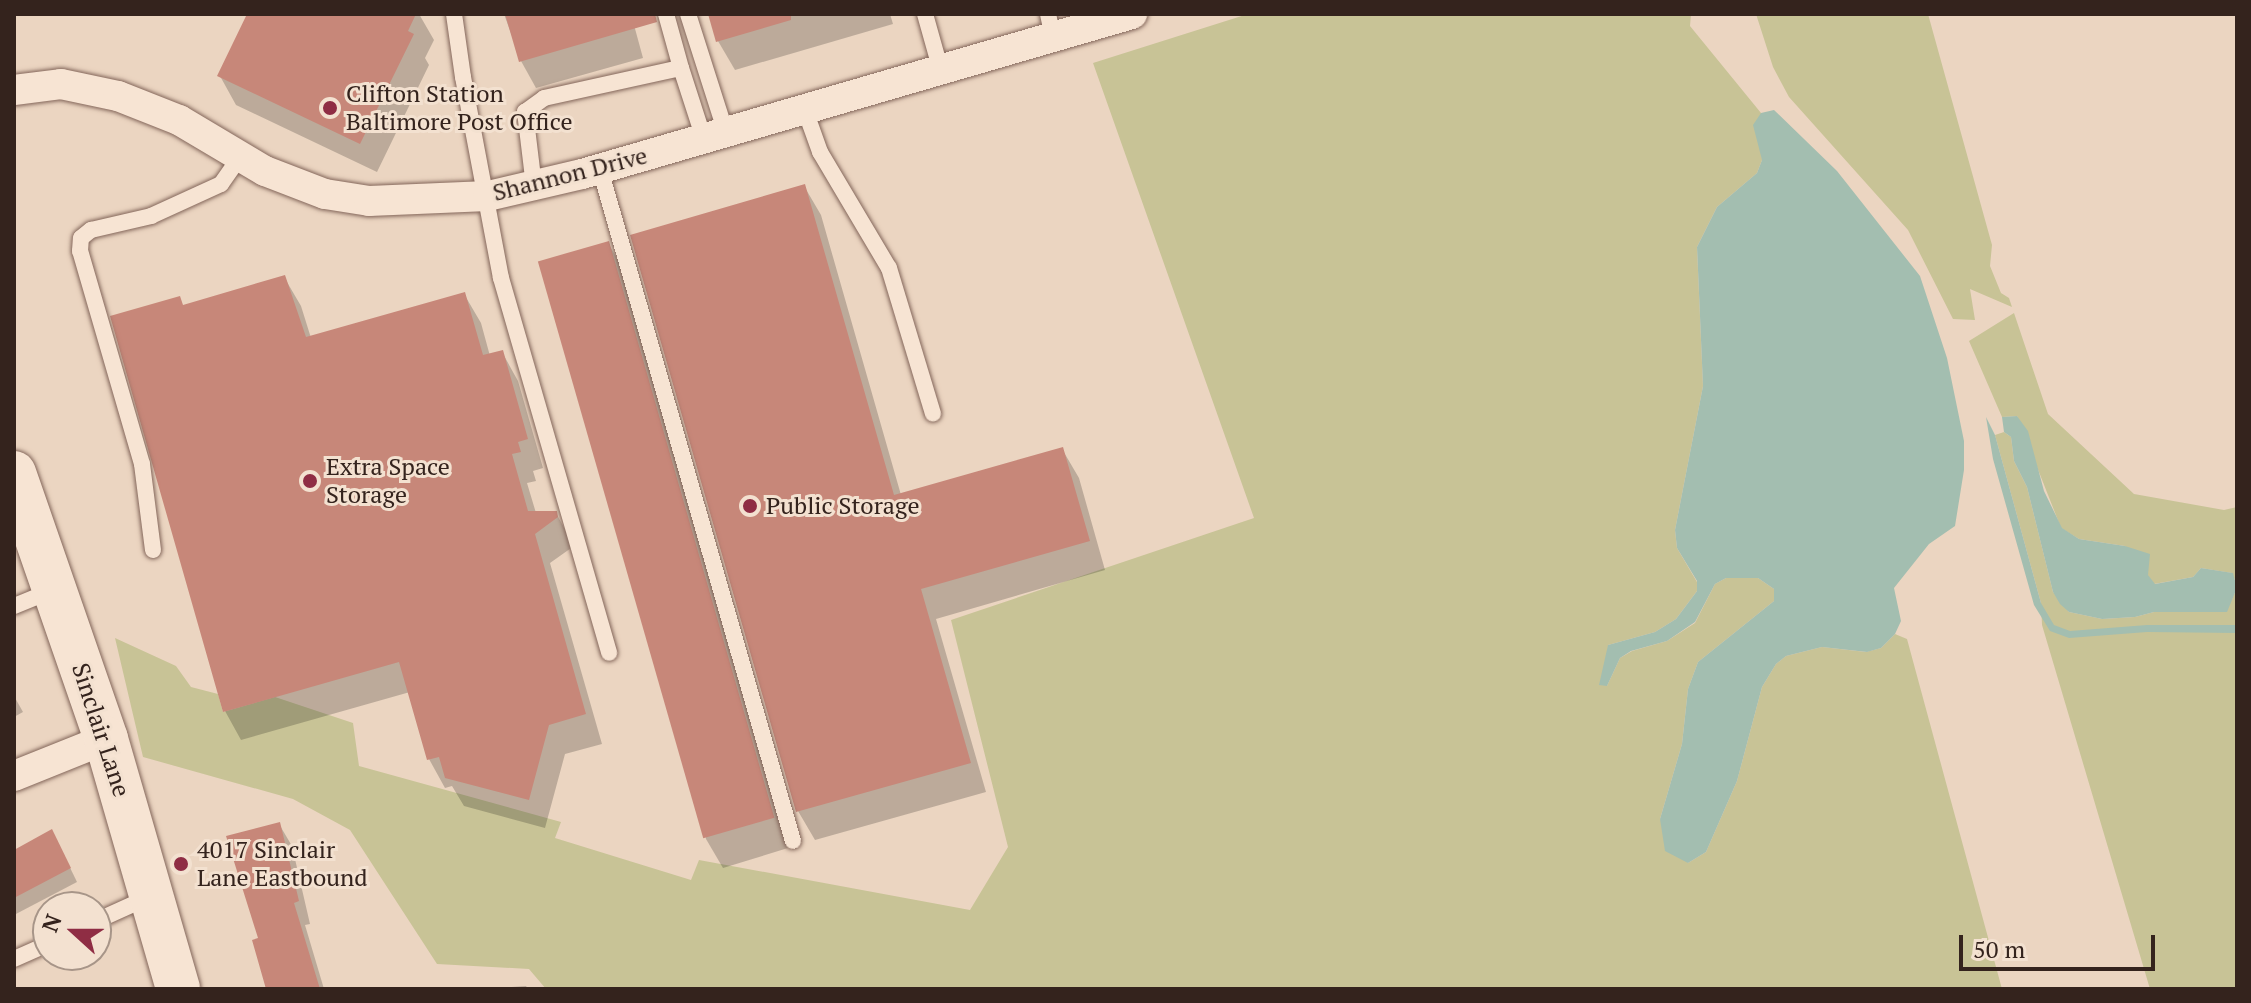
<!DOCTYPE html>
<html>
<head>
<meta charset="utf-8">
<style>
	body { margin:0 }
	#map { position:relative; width:2251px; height:1003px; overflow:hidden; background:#ebd5c1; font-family:"PT Serif",serif }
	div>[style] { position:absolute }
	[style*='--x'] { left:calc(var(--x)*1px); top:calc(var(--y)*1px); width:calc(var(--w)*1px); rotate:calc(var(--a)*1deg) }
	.green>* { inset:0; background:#c8c396 }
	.water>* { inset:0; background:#a3beb0 }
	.shadow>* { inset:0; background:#0003 }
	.building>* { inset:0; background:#c78779; transform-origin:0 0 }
	.roads { filter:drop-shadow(0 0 2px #83665a) drop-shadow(0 0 2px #83665a) }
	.lane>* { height:16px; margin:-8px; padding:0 8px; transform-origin:8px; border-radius:8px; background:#f7e4d3 }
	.street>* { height:30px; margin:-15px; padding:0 15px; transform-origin:15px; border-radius:15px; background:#f7e4d3 }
	.secondary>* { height:44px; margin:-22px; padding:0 22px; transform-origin:22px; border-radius:22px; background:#f7e4d3 }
	.dots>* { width:22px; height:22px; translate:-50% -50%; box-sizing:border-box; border:4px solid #f3e1d0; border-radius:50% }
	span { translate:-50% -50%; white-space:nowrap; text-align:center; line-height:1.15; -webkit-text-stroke:6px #f3e1d0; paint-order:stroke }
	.poi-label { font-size:24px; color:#34231d }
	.left { translate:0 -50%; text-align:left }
	.street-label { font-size:24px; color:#34231d }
	.frame { position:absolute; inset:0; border:16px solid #34231d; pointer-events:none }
	.north { position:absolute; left:32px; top:891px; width:80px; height:80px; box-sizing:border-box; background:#f3e1d0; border:2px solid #a79588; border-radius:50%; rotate:291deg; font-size:22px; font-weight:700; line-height:32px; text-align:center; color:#34231d }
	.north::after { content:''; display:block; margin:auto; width:28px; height:36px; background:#8f2d44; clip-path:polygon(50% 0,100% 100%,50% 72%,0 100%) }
	.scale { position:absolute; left:1959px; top:935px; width:196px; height:36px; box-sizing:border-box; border:4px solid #34231d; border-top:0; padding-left:10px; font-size:24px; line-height:28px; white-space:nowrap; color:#34231d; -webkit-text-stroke:6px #f3e1d0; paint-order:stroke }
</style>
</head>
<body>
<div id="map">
	<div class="green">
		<div style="clip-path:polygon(1248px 14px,1691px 14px,1690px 26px,1761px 113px,1762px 160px,1757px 173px,1717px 207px,1697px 247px,1703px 386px,1675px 530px,1677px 548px,1697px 582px,1697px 591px,1676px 619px,1655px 632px,1608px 645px,1607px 686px,1620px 658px,1632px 651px,1667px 641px,1695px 623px,1715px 584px,1726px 578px,1758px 578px,1774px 589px,1774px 601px,1698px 662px,1688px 689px,1682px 744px,1660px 819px,1688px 863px,1706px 852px,1737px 781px,1762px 687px,1776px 664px,1786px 656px,1822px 647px,1866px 652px,1881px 648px,1895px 634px,1907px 639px,2002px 989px,546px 989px,529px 969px,437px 964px,350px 830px,293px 799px,143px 757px,115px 638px,176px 666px,191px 687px,218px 694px,223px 712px,275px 697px,353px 723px,359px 766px,561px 822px,555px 838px,691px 880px,699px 860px,970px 910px,1008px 847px,951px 620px,1254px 518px,1093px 63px)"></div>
		<div style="clip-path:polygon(1756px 14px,1928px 14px,1992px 245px,1990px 266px,2001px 293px,2009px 298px,2012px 307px,1970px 289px,1975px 320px,1953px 319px,1908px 230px,1789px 97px,1773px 67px)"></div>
		<div style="clip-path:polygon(2014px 313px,2048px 414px,2134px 494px,2224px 510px,2237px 507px,2237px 585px,2232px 573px,2201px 568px,2193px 577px,2154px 584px,2125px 546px,2079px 539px,2061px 528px,2017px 416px,2002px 417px,1969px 341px)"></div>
		<div style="clip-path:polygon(2004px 432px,2011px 437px,2014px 461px,2027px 487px,2053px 592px,2069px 612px,2102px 619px,2135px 617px,2154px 612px,2226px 612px,2237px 588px,2237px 989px,2150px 989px,2042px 625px,2041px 603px,1995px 435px)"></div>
	</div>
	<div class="water">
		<div style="clip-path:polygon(1774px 110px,1837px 171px,1920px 276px,1947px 358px,1964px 441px,1964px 470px,1955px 526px,1929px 544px,1894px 588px,1901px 621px,1895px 634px,1881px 648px,1867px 652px,1822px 647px,1786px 656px,1776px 664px,1762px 687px,1737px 781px,1706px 852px,1688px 863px,1665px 851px,1660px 819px,1682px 744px,1688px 689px,1698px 662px,1774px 601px,1774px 589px,1758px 578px,1726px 578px,1715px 584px,1695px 622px,1667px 641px,1631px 651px,1620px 658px,1607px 686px,1599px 685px,1608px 645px,1655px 632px,1676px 619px,1697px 591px,1697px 581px,1677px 548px,1675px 530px,1703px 386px,1697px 247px,1717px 207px,1757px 173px,1762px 160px,1753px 125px,1761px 113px)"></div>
		<div style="clip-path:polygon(2017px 416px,2028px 431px,2044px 491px,2062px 528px,2079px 539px,2125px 546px,2150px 554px,2148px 575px,2155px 584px,2193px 577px,2201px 568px,2233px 573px,2237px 588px,2227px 612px,2154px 612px,2135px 617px,2102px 619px,2069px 612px,2060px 604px,2053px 592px,2027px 487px,2014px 461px,2011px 437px,2004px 432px,2002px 417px)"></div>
		<div style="clip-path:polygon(1986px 417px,1995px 435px,2041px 603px,2054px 625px,2070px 631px,2147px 625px,2237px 625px,2237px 633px,2147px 632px,2069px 638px,2050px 631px,2034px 605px,1993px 459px)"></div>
	</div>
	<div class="shadow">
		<div style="clip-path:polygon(250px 14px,419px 14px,434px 40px,425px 58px,429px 65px,377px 172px,236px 105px,220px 76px)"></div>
		<div style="clip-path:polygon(504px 14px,631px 14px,643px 58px,536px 88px,521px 61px)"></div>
		<div style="clip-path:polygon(710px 14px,890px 14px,893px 24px,735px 70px,718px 41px)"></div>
		<div style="clip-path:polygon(804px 186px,821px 215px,901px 495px,1062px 449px,1079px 478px,1105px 570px,936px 619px,986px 792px,815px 840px,798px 811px)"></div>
		<div style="clip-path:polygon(608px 243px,625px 272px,788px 848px,723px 868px,706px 839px)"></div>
		<div style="clip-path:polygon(284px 277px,301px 306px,311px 338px,464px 294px,481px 323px,490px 356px,502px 352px,518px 381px,543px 468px,533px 471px,536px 481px,527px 483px,536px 513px,556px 513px,574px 546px,550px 563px,602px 744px,565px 754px,545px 828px,464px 806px,452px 786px,445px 788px,429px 759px,410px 692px,241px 740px,225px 711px,184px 307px)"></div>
		<div style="clip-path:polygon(14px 696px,23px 712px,14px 717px)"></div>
		<div style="clip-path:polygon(279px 824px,292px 846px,310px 924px,305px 925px,324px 989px,269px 989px,260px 940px)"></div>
		<div style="clip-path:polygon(59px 845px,77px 882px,14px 915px,14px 852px)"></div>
		<div style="clip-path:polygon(526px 986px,528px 989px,479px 989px)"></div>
	</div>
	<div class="building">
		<div style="clip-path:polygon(247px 14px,416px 14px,408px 31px,414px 34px,360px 144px,217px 76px)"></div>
		<div style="clip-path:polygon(505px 14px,655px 14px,657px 22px,519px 62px)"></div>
		<div style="clip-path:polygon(708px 14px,791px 14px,791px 20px,716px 42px)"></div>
		<div style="clip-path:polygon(805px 184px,894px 495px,1063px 447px,1090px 541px,921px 589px,971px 763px,796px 812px,630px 235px)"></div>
		<div style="left:609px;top:241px;width:600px;height:74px;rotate:74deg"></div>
		<div style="clip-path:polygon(285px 275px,306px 337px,465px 292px,483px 355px,503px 350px,528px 439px,518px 442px,521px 452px,512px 454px,528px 511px,557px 511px,558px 517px,535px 534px,586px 714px,549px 725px,529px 800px,445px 778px,439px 757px,427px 760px,399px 662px,223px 712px,110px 316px,180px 296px,183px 305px)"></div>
		<div style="clip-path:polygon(280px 822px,299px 901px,294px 903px,320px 989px,266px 989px,252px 940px,258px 938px,226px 836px)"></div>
		<div style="clip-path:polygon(52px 829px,71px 868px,14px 898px,14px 850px)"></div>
	</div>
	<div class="roads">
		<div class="lane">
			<div style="--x:454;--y:14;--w:64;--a:81.9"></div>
			<div style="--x:463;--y:77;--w:205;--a:79.3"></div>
			<div style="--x:501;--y:278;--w:390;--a:73.9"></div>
			<div style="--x:666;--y:14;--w:56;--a:74.5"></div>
			<div style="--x:688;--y:14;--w:125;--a:72.3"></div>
			<div style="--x:925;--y:14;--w:59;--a:74.3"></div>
			<div style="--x:1048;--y:14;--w:24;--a:78"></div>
			<div style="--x:805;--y:110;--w:45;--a:70.3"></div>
			<div style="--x:820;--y:152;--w:135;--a:59.3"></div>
			<div style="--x:889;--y:268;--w:152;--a:73.2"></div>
			<div style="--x:600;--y:169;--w:699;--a:73.98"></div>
			<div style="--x:534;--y:186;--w:75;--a:-96.9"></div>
			<div style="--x:525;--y:112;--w:24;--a:-36"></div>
			<div style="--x:544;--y:98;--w:140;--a:-12.4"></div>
			<div style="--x:681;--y:68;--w:75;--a:72.1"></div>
			<div style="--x:153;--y:550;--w:87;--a:-97.3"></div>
			<div style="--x:142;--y:464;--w:222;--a:-106.2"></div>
			<div style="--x:80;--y:251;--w:13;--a:-86"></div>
			<div style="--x:81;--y:238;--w:13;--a:-39"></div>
			<div style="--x:91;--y:230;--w:62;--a:-13.1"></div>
			<div style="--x:151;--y:216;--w:77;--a:-24.6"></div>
			<div style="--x:221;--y:184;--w:33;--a:-55"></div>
			<div style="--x:14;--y:606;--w:42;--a:-22.3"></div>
			<div style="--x:96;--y:921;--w:60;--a:-24.4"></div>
			<div style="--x:14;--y:959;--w:37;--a:-24"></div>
		</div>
		<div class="street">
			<div style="--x:14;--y:90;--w:47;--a:-7.3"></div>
			<div style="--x:61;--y:84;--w:58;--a:11.9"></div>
			<div style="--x:118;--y:96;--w:66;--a:21.5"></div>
			<div style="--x:179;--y:120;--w:100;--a:30.7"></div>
			<div style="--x:265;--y:171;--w:64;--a:21"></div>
			<div style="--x:325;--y:194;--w:45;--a:9"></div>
			<div style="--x:369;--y:201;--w:119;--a:-2.4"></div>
			<div style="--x:488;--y:196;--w:97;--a:-13.2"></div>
			<div style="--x:582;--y:174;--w:573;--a:-16.22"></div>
			<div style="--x:14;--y:776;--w:99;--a:-21.9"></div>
		</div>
		<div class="secondary">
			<div style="--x:14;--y:473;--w:281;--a:70.9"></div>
			<div style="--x:106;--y:739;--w:260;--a:73.9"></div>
		</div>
	</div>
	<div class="dots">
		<div style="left:330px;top:108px;background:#8f2d44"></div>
		<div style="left:310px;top:481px;background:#8f2d44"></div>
		<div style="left:750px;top:506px;background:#8f2d44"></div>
		<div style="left:181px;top:864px;background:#8f2d44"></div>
	</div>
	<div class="poi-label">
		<span class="left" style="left:346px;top:108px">Clifton Station<br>Baltimore Post Office</span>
		<span class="left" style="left:326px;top:481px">Extra Space<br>Storage</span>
		<span class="left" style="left:766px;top:506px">Public Storage</span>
		<span class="left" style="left:197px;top:864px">4017 Sinclair<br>Lane Eastbound</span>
	</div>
	<div class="street-label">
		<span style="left:570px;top:174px;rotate:-14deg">Shannon Drive</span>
		<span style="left:101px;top:730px;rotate:72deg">Sinclair Lane</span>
	</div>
	<div class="frame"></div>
	<div class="north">N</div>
	<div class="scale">50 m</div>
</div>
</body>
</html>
